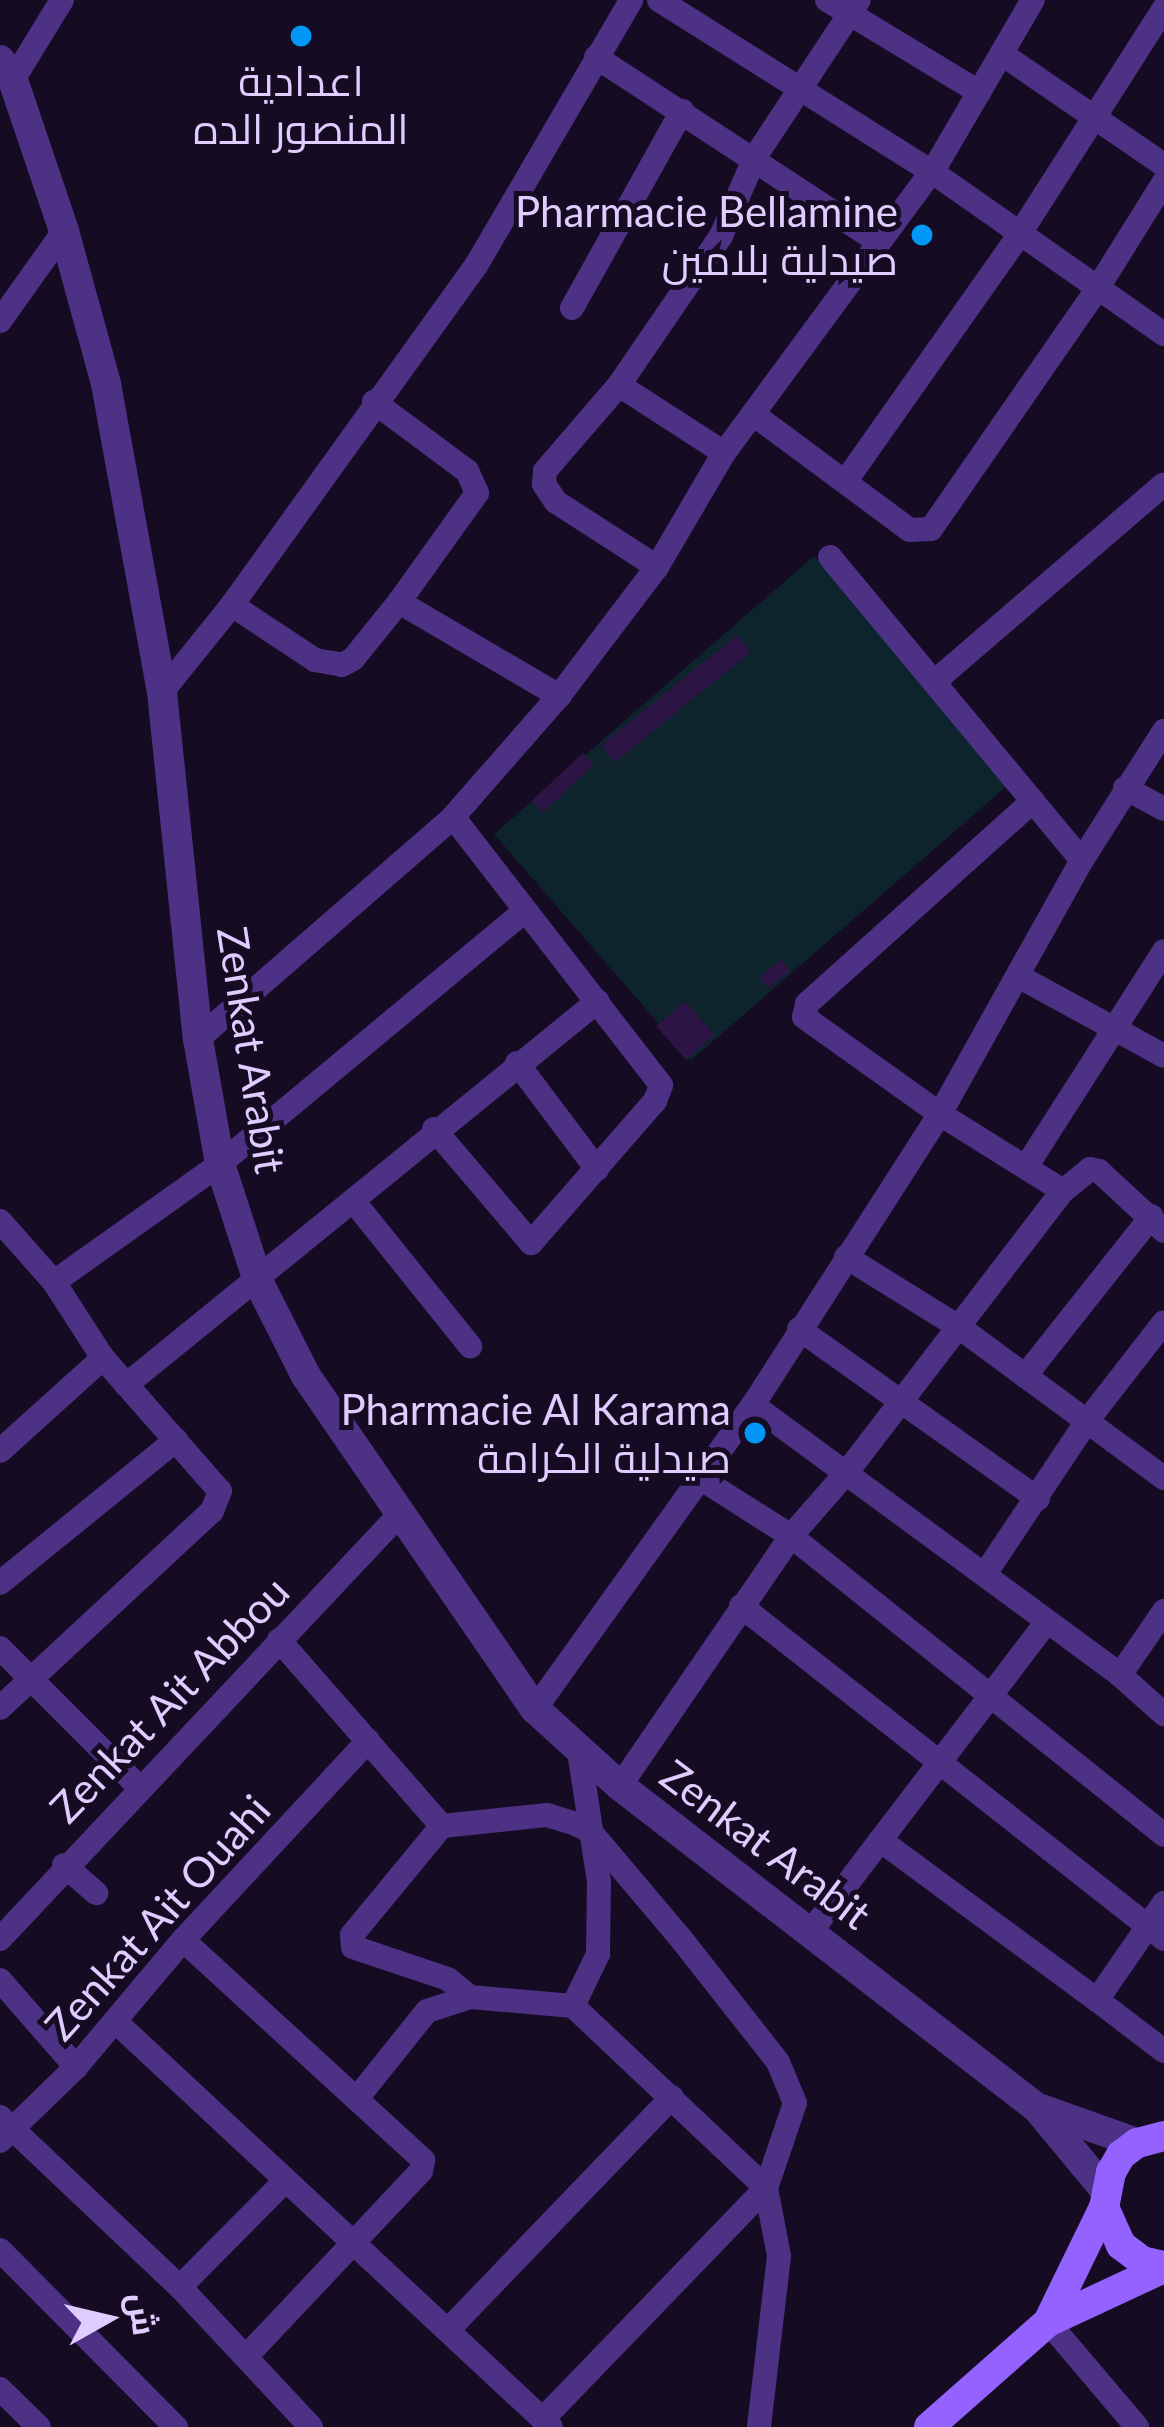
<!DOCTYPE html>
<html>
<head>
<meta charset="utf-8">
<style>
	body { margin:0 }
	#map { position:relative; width:1164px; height:2427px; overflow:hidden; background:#150b22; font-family:Lato,Cairo,sans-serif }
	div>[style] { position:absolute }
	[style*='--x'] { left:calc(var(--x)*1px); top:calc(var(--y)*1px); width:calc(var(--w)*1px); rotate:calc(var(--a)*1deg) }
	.green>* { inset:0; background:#0e242c; transform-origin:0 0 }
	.building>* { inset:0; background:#2c1544; transform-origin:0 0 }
	.minor>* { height:24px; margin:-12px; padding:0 12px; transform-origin:12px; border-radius:12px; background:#4d3185 }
	.tertiary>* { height:30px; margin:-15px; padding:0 15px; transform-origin:15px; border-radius:15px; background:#4d3185 }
	.secondary>* { height:30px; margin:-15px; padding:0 15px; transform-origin:15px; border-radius:15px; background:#9463ff }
	.dots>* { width:33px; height:33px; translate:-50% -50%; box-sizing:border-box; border:6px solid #150b22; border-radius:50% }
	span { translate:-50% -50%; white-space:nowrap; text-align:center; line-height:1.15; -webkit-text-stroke:10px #150b22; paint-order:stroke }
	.poi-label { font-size:42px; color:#e0ccff }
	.right { translate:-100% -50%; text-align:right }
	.street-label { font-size:42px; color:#e0ccff }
	.north { position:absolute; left:48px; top:2259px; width:120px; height:120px; -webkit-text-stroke:9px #150b22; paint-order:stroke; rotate:82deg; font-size:33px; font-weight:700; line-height:48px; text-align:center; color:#e0ccff }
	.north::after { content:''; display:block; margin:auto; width:42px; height:54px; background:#e0ccff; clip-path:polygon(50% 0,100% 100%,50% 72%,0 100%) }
</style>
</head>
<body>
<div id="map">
	<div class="green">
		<div style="left:814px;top:556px;width:300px;height:424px;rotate:49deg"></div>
	</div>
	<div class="building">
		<div style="left:737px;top:635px;width:22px;height:175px;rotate:51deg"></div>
		<div style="left:583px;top:753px;width:16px;height:70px;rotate:47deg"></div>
		<div style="left:781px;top:960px;width:14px;height:28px;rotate:51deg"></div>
		<div style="left:685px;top:1001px;width:45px;height:38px;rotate:49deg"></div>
	</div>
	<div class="minor">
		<div style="--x:659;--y:0;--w:321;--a:32.2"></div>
		<div style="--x:931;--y:171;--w:284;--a:35"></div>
		<div style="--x:827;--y:0;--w:178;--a:31.2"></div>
		<div style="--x:1002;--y:54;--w:196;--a:34.4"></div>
		<div style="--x:596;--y:57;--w:338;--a:33.2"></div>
		<div style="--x:13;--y:80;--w:94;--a:-58.5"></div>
		<div style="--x:572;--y:308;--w:226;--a:-60.8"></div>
		<div style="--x:0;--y:321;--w:110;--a:-54.6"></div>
		<div style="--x:619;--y:385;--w:125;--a:32.9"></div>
		<div style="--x:753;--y:414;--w:195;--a:36.5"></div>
		<div style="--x:910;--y:530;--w:21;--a:-3"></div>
		<div style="--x:931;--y:529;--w:295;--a:-55.3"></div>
		<div style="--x:1099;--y:286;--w:123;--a:-58"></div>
		<div style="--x:845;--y:482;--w:302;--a:-54.8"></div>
		<div style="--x:1019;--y:235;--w:269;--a:-57.4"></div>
		<div style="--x:830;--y:557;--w:394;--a:50.3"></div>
		<div style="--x:657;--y:567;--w:120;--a:-147.2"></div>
		<div style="--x:556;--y:502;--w:22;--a:-124"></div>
		<div style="--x:544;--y:484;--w:13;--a:-86"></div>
		<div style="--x:545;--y:471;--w:113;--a:-49.3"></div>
		<div style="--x:619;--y:385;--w:181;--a:-55.6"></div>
		<div style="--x:721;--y:236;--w:86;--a:-66.7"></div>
		<div style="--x:755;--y:157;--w:188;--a:-56.5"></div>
		<div style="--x:399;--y:602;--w:186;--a:30.4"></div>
		<div style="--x:232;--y:605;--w:100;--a:33.5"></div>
		<div style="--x:315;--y:660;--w:27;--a:10"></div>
		<div style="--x:342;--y:665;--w:13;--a:-29"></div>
		<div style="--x:353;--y:659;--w:73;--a:-51.1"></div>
		<div style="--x:399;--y:602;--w:134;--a:-54.4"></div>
		<div style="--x:477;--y:493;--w:24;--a:-114"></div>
		<div style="--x:467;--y:471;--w:116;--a:-143.4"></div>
		<div style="--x:934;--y:682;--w:303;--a:-40.7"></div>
		<div style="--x:162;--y:692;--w:112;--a:-51.2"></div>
		<div style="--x:232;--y:605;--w:420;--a:-54.3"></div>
		<div style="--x:477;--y:264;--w:306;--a:-59.7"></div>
		<div style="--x:1125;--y:788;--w:44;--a:28.3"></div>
		<div style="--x:1033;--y:801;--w:304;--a:138.1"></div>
		<div style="--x:807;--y:1004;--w:13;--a:103"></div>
		<div style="--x:804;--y:1017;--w:167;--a:35.5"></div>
		<div style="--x:940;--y:1114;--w:145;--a:32"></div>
		<div style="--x:1063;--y:1191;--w:35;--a:-39"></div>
		<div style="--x:1090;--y:1169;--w:9;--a:13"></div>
		<div style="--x:1099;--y:1171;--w:88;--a:42.7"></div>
		<div style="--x:1018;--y:976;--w:166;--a:28.7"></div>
		<div style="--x:198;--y:1039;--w:338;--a:-41"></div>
		<div style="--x:453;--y:817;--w:161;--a:-48.8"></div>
		<div style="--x:559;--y:696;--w:162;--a:-52.8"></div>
		<div style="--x:657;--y:567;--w:132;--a:-59.6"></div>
		<div style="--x:724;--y:453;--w:359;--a:-53.6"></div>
		<div style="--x:937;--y:164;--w:190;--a:-59.7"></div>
		<div style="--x:517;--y:1063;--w:133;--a:53"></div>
		<div style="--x:434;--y:1129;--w:150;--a:49.6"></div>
		<div style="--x:531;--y:1243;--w:189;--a:-48.9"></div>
		<div style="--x:655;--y:1101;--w:17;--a:-69"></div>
		<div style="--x:661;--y:1085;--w:339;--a:-127.8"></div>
		<div style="--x:1026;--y:1167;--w:256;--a:-57.4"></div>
		<div style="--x:355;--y:1203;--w:184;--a:51.2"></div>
		<div style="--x:0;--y:1221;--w:81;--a:48.5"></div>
		<div style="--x:54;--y:1282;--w:90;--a:57.2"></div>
		<div style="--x:103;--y:1358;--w:177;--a:48.7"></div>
		<div style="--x:220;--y:1491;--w:22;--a:112"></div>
		<div style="--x:212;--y:1511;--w:289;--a:137.1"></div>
		<div style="--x:846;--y:1257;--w:133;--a:31.8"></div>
		<div style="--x:959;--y:1327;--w:255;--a:36.4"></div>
		<div style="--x:54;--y:1282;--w:204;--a:-35.4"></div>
		<div style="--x:220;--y:1164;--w:395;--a:-39.7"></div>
		<div style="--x:799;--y:1329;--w:293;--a:35.4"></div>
		<div style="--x:1025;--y:1376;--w:204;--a:-51.6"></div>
		<div style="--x:126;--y:1385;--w:608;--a:-39.13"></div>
		<div style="--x:753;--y:1405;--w:456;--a:36.3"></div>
		<div style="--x:1120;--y:1675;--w:59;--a:41.6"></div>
		<div style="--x:0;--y:1451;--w:139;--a:-42.1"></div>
		<div style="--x:703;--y:1480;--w:104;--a:32.5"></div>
		<div style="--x:791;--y:1536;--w:478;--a:38.7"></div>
		<div style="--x:985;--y:1574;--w:184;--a:-56.3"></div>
		<div style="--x:1087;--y:1421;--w:125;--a:-52.1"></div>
		<div style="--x:0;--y:1583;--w:227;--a:-39.1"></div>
		<div style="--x:741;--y:1606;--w:538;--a:38.21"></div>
		<div style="--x:279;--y:1640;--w:247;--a:48.8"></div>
		<div style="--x:0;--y:1648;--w:198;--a:45"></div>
		<div style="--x:1120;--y:1675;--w:78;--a:-55.5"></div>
		<div style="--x:535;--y:1709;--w:374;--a:-54.4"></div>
		<div style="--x:753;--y:1405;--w:346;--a:-57.3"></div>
		<div style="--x:940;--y:1114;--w:291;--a:-60.8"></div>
		<div style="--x:1082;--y:860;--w:153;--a:-57.6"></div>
		<div style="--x:620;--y:1786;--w:303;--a:-55.6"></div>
		<div style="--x:791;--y:1536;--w:85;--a:-48.8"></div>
		<div style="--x:847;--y:1472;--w:354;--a:-52.5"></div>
		<div style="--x:880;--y:1840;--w:270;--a:36.4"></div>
		<div style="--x:1097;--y:2000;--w:118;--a:-55.4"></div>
		<div style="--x:64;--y:1865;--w:43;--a:41.2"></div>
		<div style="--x:812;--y:1930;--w:385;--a:-52.7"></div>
		<div style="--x:0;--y:1939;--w:581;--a:-46.74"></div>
		<div style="--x:183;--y:1940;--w:326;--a:42.5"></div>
		<div style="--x:423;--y:2160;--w:11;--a:100"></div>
		<div style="--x:421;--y:2171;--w:255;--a:133.3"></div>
		<div style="--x:0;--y:1980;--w:116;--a:48.9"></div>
		<div style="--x:470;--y:1997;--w:28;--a:-141"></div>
		<div style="--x:448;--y:1979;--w:100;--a:-161.4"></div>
		<div style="--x:353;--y:1947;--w:12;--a:-95"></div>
		<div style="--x:352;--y:1935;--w:141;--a:-50.5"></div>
		<div style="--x:442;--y:1826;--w:106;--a:-6"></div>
		<div style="--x:547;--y:1815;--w:30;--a:17"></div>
		<div style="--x:576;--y:1824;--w:16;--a:27"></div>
		<div style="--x:590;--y:1831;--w:143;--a:49.8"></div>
		<div style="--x:682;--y:1940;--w:155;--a:51.8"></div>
		<div style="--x:778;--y:2062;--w:44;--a:67.5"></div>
		<div style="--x:795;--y:2103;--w:90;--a:108.8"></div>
		<div style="--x:766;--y:2188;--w:321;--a:134"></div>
		<div style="--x:1097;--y:2000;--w:84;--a:37.3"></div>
		<div style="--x:573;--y:2006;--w:58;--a:-64.3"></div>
		<div style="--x:598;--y:1954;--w:72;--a:-89.2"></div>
		<div style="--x:599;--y:1882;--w:132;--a:-98.7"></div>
		<div style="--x:116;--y:2022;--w:594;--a:42.95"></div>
		<div style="--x:358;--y:2097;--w:110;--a:-51.3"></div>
		<div style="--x:427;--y:2011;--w:45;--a:-18"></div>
		<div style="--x:470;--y:1997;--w:103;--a:5"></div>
		<div style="--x:573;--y:2006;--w:265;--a:43.3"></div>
		<div style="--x:766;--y:2188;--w:69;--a:79.2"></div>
		<div style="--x:779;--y:2256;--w:172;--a:96.7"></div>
		<div style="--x:0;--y:2117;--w:248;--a:43.4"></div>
		<div style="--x:180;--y:2287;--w:192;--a:46.9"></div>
		<div style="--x:0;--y:2141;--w:106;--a:-44.2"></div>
		<div style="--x:76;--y:2067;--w:166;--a:-49.9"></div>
		<div style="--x:183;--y:1940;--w:272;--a:-47.1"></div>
		<div style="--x:0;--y:2250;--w:250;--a:45.2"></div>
		<div style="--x:180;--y:2287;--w:149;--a:-45.3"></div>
		<div style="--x:1048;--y:2322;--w:138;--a:49.7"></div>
		<div style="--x:448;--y:2330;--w:323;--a:-46.1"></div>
		<div style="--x:0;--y:2389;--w:54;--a:44.3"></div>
	</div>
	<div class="tertiary">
		<div style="--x:0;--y:60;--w:24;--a:57"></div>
		<div style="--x:13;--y:80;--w:159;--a:71.3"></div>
		<div style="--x:64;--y:231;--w:159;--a:74.6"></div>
		<div style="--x:106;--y:384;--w:313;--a:79.7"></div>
		<div style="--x:162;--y:692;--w:349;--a:84.1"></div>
		<div style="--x:198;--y:1039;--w:127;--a:80"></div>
		<div style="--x:220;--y:1164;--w:123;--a:72"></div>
		<div style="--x:258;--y:1281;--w:106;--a:63.2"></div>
		<div style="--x:306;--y:1376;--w:404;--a:55.5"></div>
		<div style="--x:535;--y:1709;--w:115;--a:42.2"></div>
		<div style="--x:620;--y:1786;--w:527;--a:37.67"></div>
		<div style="--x:1037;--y:2108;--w:107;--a:50.3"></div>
		<div style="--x:1041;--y:2109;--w:102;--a:19.5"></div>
	</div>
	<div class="secondary">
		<div style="--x:1164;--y:2136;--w:28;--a:165"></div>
		<div style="--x:1137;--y:2143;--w:20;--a:143"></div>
		<div style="--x:1121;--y:2155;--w:20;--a:120"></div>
		<div style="--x:1111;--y:2172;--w:36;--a:101"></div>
		<div style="--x:1104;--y:2207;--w:42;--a:65.9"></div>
		<div style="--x:1121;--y:2245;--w:26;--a:37"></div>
		<div style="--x:1142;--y:2261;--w:23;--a:13"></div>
		<div style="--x:1048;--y:2322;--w:128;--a:-64"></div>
		<div style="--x:929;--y:2427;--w:159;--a:-41.4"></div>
		<div style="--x:1048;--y:2322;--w:128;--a:-25"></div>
	</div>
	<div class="dots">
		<div style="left:301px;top:36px;background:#0097f7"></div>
		<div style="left:922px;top:235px;background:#0097f7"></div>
		<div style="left:755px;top:1433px;background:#0097f7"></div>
	</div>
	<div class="poi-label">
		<span style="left:301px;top:104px">اعدادية<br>المنصور الده</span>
		<span class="right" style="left:898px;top:235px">Pharmacie Bellamine<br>صيدلية بلامين</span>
		<span class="right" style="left:731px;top:1433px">Pharmacie Al Karama<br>صيدلية الكرامة</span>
	</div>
	<div class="street-label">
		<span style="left:252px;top:1050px;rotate:81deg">Zenkat Arabit</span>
		<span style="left:169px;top:1699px;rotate:-46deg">Zenkat Ait Abbou</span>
		<span style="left:766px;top:1844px;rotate:37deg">Zenkat Arabit</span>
		<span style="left:157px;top:1917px;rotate:-48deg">Zenkat Ait Ouahi</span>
	</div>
	<div class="north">ش</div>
</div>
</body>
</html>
